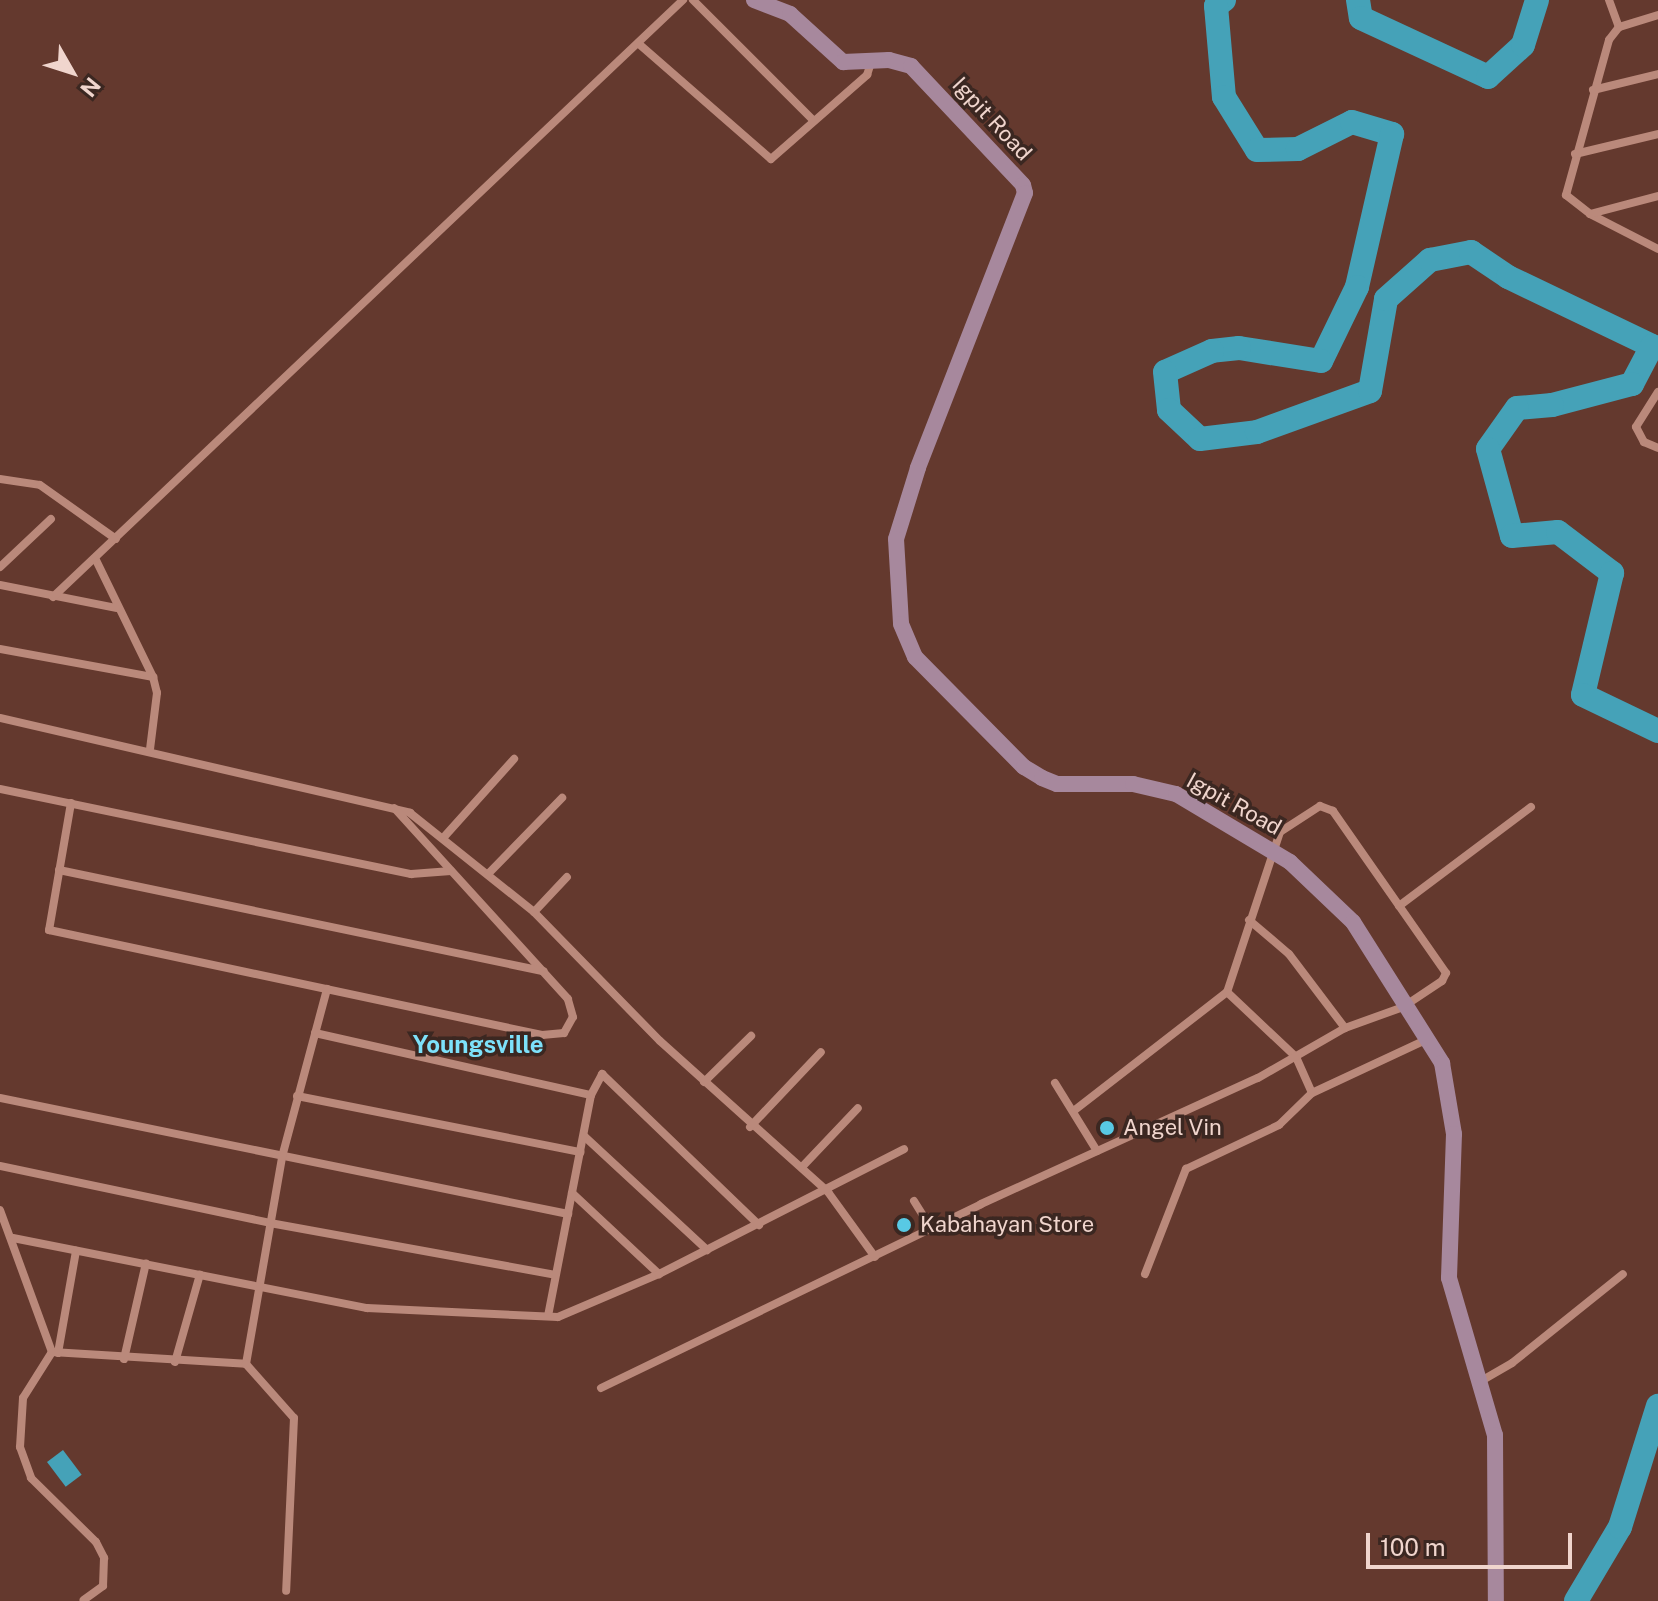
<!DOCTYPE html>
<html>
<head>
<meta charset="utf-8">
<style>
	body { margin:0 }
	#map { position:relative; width:1658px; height:1601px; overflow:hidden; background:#64392e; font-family:"Public Sans",sans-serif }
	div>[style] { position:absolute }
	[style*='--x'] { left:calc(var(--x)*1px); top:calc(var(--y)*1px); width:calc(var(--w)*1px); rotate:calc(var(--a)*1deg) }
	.water>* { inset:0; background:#45a2b8; transform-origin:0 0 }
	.river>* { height:24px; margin:-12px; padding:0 12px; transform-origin:12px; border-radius:12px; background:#45a2b8 }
	.street>* { height:8px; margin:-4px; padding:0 4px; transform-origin:4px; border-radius:4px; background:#ba897b }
	.secondary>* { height:16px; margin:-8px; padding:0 8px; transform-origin:8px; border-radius:8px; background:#a7889d }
	.dots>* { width:22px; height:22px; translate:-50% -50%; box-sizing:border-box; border:4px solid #3b2721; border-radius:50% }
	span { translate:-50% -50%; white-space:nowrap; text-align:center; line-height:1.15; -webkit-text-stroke:7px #3b2721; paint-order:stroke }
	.street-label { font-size:22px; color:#f0d5cd }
	.poi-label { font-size:22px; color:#f0d5cd }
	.left { translate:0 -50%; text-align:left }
	.neighbourhood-label { font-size:24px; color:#7de1fa; font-weight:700 }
	.north { position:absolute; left:32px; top:32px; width:80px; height:80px; -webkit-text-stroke:6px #3b2721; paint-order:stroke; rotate:129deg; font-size:22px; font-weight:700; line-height:32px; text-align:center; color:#f0d5cd }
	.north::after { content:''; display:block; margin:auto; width:28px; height:36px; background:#f0d5cd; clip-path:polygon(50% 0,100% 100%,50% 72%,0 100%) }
	.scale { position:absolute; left:1366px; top:1533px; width:206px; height:36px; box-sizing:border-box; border:4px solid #f0d5cd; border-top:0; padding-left:10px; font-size:24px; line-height:28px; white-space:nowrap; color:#f0d5cd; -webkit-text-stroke:6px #3b2721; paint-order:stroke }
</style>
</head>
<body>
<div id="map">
	<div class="water">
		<div style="left:63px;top:1450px;width:31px;height:20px;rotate:53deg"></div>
	</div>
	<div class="river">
		<div style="--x:1224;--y:0;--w:10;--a:143"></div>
		<div style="--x:1216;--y:6;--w:91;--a:85"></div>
		<div style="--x:1224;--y:97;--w:62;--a:58.1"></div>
		<div style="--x:1257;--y:150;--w:41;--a:-1.4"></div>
		<div style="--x:1298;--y:149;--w:60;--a:-26.6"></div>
		<div style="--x:1352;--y:122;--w:42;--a:16.7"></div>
		<div style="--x:1392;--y:134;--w:157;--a:102.9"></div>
		<div style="--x:1357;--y:287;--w:82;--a:115.9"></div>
		<div style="--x:1321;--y:361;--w:83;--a:-171"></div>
		<div style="--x:1239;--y:348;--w:27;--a:174"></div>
		<div style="--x:1212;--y:351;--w:51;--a:155.9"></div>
		<div style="--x:1165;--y:372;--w:38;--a:84"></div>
		<div style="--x:1169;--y:410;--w:42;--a:43.1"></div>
		<div style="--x:1200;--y:439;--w:57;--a:-7"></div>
		<div style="--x:1257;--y:432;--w:120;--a:-19.9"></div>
		<div style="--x:1370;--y:391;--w:93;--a:-80.1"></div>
		<div style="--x:1386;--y:299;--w:59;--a:-41.6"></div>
		<div style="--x:1430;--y:260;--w:42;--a:-11"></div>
		<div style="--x:1471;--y:252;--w:45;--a:34"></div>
		<div style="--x:1508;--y:277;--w:160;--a:25.6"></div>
		<div style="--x:1652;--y:346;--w:43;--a:117.8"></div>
		<div style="--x:1632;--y:384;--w:83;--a:165.3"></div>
		<div style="--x:1552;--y:405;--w:35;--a:175"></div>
		<div style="--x:1517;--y:408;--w:50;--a:125.3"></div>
		<div style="--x:1488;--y:449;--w:90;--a:74.6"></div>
		<div style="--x:1512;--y:536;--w:46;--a:-5"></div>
		<div style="--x:1558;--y:532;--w:68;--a:37.2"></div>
		<div style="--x:1612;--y:573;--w:125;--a:103.4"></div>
		<div style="--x:1583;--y:695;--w:83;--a:25.6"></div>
		<div style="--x:1358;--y:0;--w:18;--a:81"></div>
		<div style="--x:1361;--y:18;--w:140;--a:24.9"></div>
		<div style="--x:1488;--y:77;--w:47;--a:-42.4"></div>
		<div style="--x:1523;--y:45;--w:47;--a:-72.7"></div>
		<div style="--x:1576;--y:1601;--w:86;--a:-59.3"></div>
		<div style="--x:1620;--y:1527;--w:127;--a:-72.6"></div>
	</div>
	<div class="street">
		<div style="--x:693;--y:0;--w:170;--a:45"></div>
		<div style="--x:1609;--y:0;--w:29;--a:70"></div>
		<div style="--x:1658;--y:15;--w:41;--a:162.9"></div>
		<div style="--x:1619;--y:27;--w:16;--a:128"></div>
		<div style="--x:1609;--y:40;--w:161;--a:105.5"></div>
		<div style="--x:1566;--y:195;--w:31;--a:38"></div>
		<div style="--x:1590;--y:214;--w:76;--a:27.2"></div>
		<div style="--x:639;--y:44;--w:175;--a:41.1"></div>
		<div style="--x:771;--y:159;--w:128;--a:-41.2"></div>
		<div style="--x:867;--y:75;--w:13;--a:-72"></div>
		<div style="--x:1593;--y:90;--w:67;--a:-13.8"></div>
		<div style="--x:1575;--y:154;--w:85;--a:-13.5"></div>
		<div style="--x:1590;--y:214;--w:70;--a:-14.8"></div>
		<div style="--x:1658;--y:392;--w:41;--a:122.2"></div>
		<div style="--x:1636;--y:427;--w:17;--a:62"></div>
		<div style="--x:1644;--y:442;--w:15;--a:23"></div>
		<div style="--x:0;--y:479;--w:40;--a:8.5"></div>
		<div style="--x:40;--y:485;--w:93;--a:35.4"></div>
		<div style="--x:95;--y:558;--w:132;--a:64"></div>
		<div style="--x:153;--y:677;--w:16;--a:76"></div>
		<div style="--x:157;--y:693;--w:56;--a:97.1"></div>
		<div style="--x:0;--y:567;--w:70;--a:-43.3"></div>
		<div style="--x:0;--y:585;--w:118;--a:11.2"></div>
		<div style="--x:53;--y:597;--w:868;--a:-43.46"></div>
		<div style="--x:0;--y:649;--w:156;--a:10.4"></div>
		<div style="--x:0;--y:718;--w:421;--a:13"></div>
		<div style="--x:410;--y:813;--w:159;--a:38.6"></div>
		<div style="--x:534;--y:912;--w:180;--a:45.7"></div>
		<div style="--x:660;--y:1041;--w:226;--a:41.9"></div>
		<div style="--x:828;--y:1192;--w:80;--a:54.1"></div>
		<div style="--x:0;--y:789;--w:420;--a:11.7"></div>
		<div style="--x:411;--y:874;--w:40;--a:-4.3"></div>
		<div style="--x:71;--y:803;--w:129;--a:99.8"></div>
		<div style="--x:49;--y:930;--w:504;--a:12.02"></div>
		<div style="--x:542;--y:1035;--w:22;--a:-5"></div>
		<div style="--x:564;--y:1033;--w:18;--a:-61"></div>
		<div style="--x:573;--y:1017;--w:19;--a:-106"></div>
		<div style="--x:568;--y:999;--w:258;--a:-132.3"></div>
		<div style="--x:444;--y:837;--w:105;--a:-48.1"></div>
		<div style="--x:59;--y:870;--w:495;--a:11.8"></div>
		<div style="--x:489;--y:873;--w:105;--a:-45.8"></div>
		<div style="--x:1399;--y:906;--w:165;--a:-36.9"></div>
		<div style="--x:534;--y:912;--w:48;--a:-46.7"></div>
		<div style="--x:1249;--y:920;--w:52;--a:40.4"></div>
		<div style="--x:1289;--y:954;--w:93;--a:52.9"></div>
		<div style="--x:1227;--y:992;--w:95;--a:43.3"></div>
		<div style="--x:1296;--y:1057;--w:39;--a:66"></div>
		<div style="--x:1312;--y:1093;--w:128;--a:-25"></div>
		<div style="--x:315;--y:1033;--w:283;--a:12.7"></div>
		<div style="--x:704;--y:1082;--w:66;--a:-44.4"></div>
		<div style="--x:1055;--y:1083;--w:80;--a:58.3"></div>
		<div style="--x:297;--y:1096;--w:289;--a:11.2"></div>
		<div style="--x:0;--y:1098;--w:580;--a:11.54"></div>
		<div style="--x:750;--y:1127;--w:103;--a:-46.6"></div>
		<div style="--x:584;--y:1136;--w:168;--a:42.8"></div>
		<div style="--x:0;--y:1166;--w:276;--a:11.9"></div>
		<div style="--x:270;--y:1223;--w:290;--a:10.3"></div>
		<div style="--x:802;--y:1167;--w:81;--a:-46.5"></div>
		<div style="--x:572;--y:1193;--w:119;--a:43"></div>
		<div style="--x:914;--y:1201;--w:34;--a:58"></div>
		<div style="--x:0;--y:1210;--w:151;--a:69.9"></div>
		<div style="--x:52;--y:1352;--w:194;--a:3.5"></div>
		<div style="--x:246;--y:1364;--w:210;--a:-80.1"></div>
		<div style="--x:282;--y:1157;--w:174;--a:-75"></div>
		<div style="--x:13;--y:1238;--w:361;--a:11.2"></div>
		<div style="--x:367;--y:1308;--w:191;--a:2.7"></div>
		<div style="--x:558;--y:1317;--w:110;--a:-23.1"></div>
		<div style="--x:659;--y:1274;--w:275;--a:-27"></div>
		<div style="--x:1145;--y:1274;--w:113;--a:-68.7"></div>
		<div style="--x:1186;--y:1169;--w:103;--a:-25.3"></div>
		<div style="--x:1279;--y:1125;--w:46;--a:-44.1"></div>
		<div style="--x:548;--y:1316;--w:225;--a:-79"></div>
		<div style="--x:591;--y:1095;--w:24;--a:-62"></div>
		<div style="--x:602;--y:1074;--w:218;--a:43.9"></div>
		<div style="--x:52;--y:1352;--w:54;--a:122.2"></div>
		<div style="--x:23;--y:1398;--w:49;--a:93.5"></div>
		<div style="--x:20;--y:1447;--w:33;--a:70"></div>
		<div style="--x:31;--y:1478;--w:91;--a:44.6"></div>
		<div style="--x:96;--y:1542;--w:18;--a:63"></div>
		<div style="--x:104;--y:1558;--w:28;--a:92"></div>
		<div style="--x:103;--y:1586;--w:24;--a:144"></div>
		<div style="--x:58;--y:1353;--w:104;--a:-80"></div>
		<div style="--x:124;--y:1359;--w:98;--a:-77.1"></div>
		<div style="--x:175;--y:1362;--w:91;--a:-74.1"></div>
		<div style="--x:246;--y:1364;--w:72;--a:48.4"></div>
		<div style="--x:294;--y:1418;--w:173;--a:92.6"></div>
		<div style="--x:1481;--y:1381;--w:36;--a:-30"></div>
		<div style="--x:1512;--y:1363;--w:142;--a:-38.7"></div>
		<div style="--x:601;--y:1388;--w:422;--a:-25.8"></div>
		<div style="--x:981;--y:1204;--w:304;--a:-24.5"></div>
		<div style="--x:1258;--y:1078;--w:100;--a:-29.9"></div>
		<div style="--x:1345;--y:1028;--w:62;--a:-19.9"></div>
		<div style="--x:1403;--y:1007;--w:47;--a:-33.7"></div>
		<div style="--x:1442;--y:981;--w:9;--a:-63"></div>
		<div style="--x:1446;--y:973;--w:198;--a:-124.9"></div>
		<div style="--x:1333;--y:811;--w:14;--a:-159"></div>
		<div style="--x:1320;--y:806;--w:48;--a:147"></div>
		<div style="--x:1280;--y:832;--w:169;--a:108.3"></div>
		<div style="--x:1227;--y:992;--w:192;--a:142.2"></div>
	</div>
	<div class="secondary">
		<div style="--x:754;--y:0;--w:39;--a:21"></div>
		<div style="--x:790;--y:14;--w:72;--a:42.2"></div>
		<div style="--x:843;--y:62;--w:46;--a:-2.5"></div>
		<div style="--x:889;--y:60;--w:23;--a:15"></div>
		<div style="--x:911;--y:66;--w:163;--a:46.7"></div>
		<div style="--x:1023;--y:185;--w:8;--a:76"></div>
		<div style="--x:1025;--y:193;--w:295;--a:111.3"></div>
		<div style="--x:918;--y:468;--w:74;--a:107.2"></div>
		<div style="--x:896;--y:539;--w:85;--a:86.6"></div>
		<div style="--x:901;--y:624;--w:36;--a:67"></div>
		<div style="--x:915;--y:657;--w:155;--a:45.3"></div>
		<div style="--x:1024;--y:767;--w:21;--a:31"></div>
		<div style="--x:1042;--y:778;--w:16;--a:22"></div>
		<div style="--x:1057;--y:784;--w:76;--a:0"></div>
		<div style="--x:1133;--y:784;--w:44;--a:13.1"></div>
		<div style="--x:1176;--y:794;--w:133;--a:30.8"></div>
		<div style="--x:1290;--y:862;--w:87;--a:43.6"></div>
		<div style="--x:1353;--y:922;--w:167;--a:57.7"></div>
		<div style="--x:1442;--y:1063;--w:72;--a:80.4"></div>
		<div style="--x:1454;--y:1134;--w:144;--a:92"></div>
		<div style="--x:1449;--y:1278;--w:164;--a:73.7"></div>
		<div style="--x:1495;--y:1435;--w:166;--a:89.7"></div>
	</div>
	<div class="dots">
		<div style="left:1107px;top:1128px;background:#58c9e4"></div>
		<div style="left:904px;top:1225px;background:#58c9e4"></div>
	</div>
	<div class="street-label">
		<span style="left:992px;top:119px;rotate:47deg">Igpit Road</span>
		<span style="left:1234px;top:804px;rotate:29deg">Igpit Road</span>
	</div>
	<div class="poi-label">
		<span class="left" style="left:1123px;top:1128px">Angel Vin</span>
		<span class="left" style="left:920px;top:1225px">Kabahayan Store</span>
	</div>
	<div class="neighbourhood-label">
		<span style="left:478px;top:1045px">Youngsville</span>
	</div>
	<div class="north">N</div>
	<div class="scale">100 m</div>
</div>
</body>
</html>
